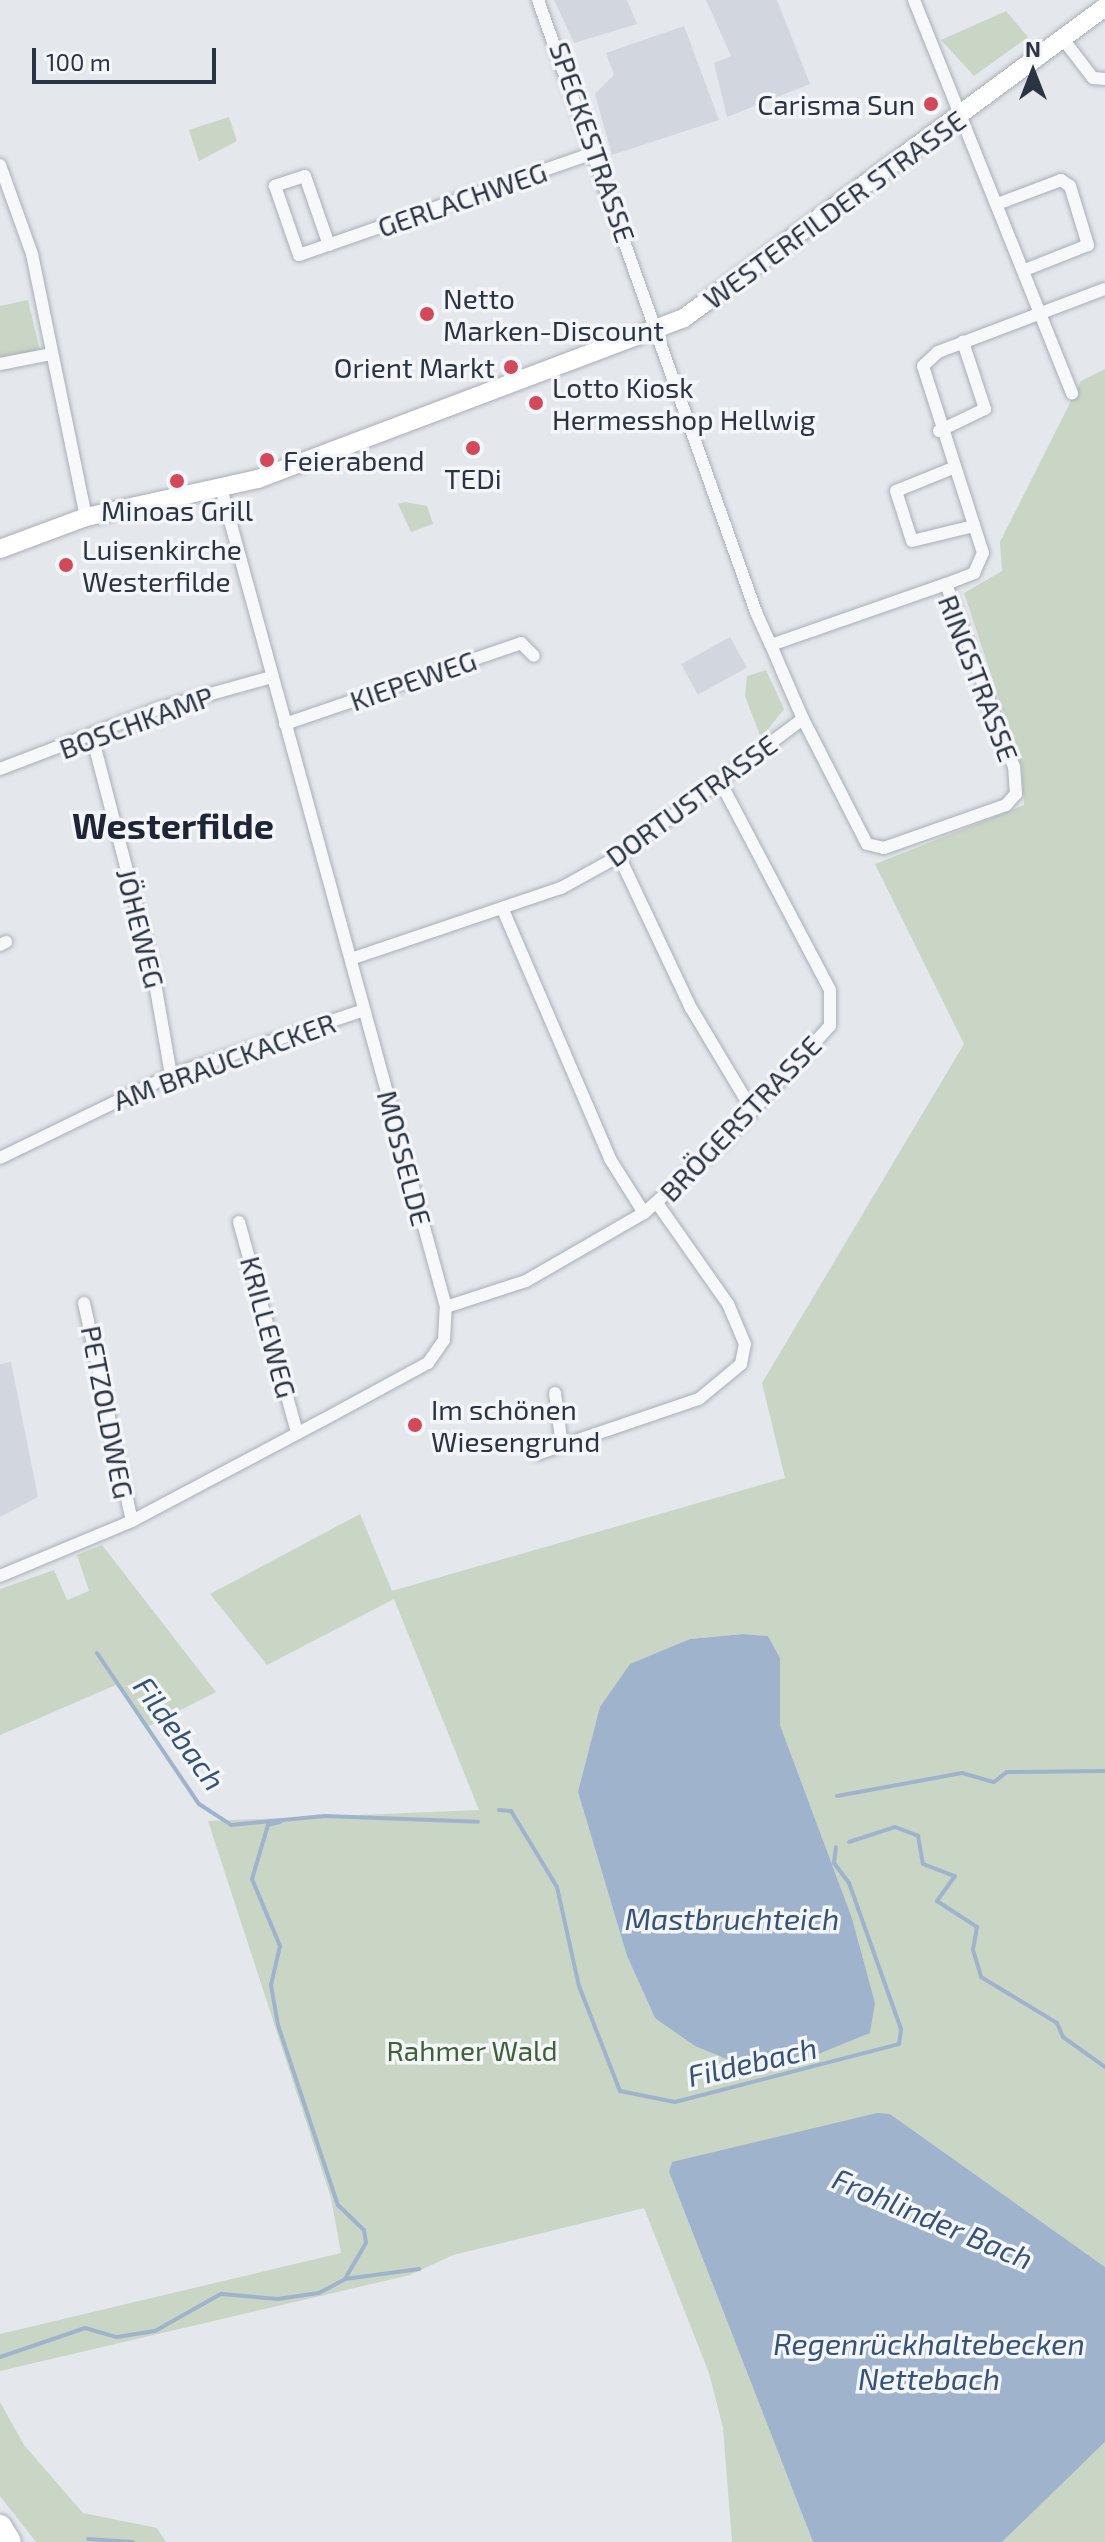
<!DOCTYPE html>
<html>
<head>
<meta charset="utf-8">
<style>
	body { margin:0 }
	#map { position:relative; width:1105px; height:2542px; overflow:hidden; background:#e4e7ec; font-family:"Exo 2",sans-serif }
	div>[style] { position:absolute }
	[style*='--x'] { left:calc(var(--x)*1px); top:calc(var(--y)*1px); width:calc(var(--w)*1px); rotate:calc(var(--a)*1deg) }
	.built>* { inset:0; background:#d2d6de; transform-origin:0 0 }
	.green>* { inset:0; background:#c9d6c5 }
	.water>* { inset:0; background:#9fb4cc }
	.stream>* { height:4px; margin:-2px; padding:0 2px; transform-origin:2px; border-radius:2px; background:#9fb4cc }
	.roads { filter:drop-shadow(0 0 2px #a9aeb7) drop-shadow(0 0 2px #a9aeb7) }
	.street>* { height:12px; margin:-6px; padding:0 6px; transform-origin:6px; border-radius:6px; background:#f7f8fa }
	.secondary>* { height:18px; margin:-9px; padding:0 9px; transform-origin:9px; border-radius:9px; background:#fff }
	.highway>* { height:24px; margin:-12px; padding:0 12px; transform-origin:12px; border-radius:12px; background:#fff }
	.dots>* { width:22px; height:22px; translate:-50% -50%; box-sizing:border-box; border:4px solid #f4f6f9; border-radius:50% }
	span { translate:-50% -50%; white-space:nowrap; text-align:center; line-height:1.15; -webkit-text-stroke:7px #f4f6f9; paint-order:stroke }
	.poi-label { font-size:28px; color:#2b3445 }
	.right { translate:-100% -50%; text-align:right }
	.left { translate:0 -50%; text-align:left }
	.street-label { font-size:28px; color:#2b3445 }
	.park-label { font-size:28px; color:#3f6138 }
	.water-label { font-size:30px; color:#34527a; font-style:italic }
	.district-label { font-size:36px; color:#1d2536; font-weight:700 }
	.north { position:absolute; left:993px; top:32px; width:80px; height:80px; -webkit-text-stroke:6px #f4f6f9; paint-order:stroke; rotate:0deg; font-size:22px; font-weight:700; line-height:32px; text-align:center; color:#2b3445 }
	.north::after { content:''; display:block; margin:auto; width:28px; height:36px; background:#2b3445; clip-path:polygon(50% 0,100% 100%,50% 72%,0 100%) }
	.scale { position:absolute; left:32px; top:48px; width:184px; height:36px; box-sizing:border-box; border:4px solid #2b3445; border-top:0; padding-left:10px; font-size:24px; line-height:28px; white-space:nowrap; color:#2b3445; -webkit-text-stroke:6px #f4f6f9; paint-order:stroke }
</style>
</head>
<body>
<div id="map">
	<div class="built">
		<div style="clip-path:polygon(554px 0,627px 0,637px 24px,574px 43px)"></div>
		<div style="clip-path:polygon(706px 0,777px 0,810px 84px,727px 117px,714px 63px,731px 56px)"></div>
		<div style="clip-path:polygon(684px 26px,719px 120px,612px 155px,595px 94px,614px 75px,606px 53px)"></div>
		<div style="left:730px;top:637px;width:35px;height:56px;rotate:61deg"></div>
		<div style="clip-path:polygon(11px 1362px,38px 1497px,0 1517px,0 1364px)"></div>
	</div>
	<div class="green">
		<div style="clip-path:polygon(1006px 11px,1028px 37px,974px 76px,941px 40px)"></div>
		<div style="clip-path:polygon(229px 117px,237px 141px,199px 161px,189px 130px)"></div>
		<div style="clip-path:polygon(28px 300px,40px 351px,0 358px,0 306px)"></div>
		<div style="clip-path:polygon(evenodd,1105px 369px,1105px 2267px,890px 2114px,669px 2172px,813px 2542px,732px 2542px,723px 2428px,709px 2373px,644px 2208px,453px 2255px,410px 2275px,0 2371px,0 2334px,341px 2253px,331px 2198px,208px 1821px,479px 1810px,394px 1599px,267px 1665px,210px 1594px,360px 1514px,392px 1591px,785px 1478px,762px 1383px,964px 1044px,875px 864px,1024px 805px,1021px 765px,964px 593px,1002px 571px,1000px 542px,1081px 381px,1105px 369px,743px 1634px,768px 1636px,780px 1658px,780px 1725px,852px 1918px,875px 2004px,655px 2018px,627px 1956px,578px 1792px,630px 1665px,690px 1639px,743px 1634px)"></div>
		<div style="clip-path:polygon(405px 502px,427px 506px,433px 524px,411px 532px,398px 504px)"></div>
		<div style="clip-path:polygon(766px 670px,784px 709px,761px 738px,745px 696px,747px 676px)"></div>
		<div style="clip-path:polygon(102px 1545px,216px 1692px,147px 1727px,116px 1685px,0 1735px,0 1589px,54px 1570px,67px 1600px,89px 1591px,77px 1555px)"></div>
		<div style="clip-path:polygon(0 2402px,24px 2445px,83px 2513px,157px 2528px,166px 2542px,36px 2542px,0 2496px)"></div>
		<div style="clip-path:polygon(1105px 2442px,1105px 2542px,1002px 2542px)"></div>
	</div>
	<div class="water">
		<div style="clip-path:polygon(743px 1634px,768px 1636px,780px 1658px,780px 1725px,852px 1918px,875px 2003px,870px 2033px,801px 2061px,739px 2064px,695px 2046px,655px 2018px,627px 1956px,578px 1792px,600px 1707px,630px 1664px,690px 1639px)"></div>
		<div style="clip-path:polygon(877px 2113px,890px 2114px,1105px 2267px,1105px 2442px,1002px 2542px,813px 2542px,669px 2172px,672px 2162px)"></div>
	</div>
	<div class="stream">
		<div style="--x:97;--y:1653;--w:182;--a:56"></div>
		<div style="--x:199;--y:1804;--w:38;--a:33"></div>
		<div style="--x:231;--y:1825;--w:94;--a:-5.5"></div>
		<div style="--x:325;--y:1816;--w:153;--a:2.2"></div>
		<div style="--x:837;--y:1796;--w:127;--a:-10.4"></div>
		<div style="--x:962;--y:1773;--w:33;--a:16"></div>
		<div style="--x:994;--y:1782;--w:16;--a:-38"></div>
		<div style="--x:1007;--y:1772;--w:98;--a:-0.6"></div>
		<div style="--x:499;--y:1810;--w:12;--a:5"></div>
		<div style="--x:511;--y:1811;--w:89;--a:58.8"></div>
		<div style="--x:557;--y:1887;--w:101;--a:77.5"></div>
		<div style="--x:579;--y:1986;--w:113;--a:68.7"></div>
		<div style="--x:620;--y:2091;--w:56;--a:11.3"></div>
		<div style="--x:675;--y:2102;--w:231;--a:-14.5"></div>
		<div style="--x:899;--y:2044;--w:15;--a:-82"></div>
		<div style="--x:901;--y:2029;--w:155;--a:-109.6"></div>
		<div style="--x:849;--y:1883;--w:25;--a:-127"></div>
		<div style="--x:834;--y:1863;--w:16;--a:-83"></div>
		<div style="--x:280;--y:1822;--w:12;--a:166"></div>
		<div style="--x:268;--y:1825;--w:56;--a:106.5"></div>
		<div style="--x:252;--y:1879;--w:73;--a:67.3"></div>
		<div style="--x:280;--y:1946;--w:40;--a:103"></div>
		<div style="--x:271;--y:1985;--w:41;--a:80.1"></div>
		<div style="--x:278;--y:2025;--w:190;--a:71.6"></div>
		<div style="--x:338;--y:2205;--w:36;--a:44"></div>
		<div style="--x:364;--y:2230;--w:13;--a:81"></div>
		<div style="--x:366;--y:2243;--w:42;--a:120.3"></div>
		<div style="--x:849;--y:1842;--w:48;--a:-18.1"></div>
		<div style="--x:895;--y:1827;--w:25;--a:21"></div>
		<div style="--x:918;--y:1836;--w:28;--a:80"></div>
		<div style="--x:923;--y:1864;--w:34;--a:21"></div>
		<div style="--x:955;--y:1876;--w:31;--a:126"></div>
		<div style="--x:937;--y:1901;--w:48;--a:33"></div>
		<div style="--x:977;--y:1927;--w:23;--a:100"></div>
		<div style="--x:973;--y:1950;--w:28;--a:73"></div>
		<div style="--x:981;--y:1977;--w:89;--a:31.2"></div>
		<div style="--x:1057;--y:2023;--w:15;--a:67"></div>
		<div style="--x:1063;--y:2037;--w:52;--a:35.5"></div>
		<div style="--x:0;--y:2357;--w:90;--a:-18.8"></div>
		<div style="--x:85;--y:2328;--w:33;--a:16"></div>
		<div style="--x:117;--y:2337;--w:38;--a:-9"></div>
		<div style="--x:155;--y:2331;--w:76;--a:-29.3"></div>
		<div style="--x:221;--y:2294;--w:57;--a:5"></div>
		<div style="--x:278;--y:2299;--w:41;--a:-8.3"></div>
		<div style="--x:319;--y:2293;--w:30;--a:-28"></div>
		<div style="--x:345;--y:2279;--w:75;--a:-7.7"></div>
		<div style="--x:88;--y:2539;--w:45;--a:3.8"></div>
	</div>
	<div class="roads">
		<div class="street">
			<div style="--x:538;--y:0;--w:650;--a:70.39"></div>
			<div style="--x:756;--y:612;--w:36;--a:66"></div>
			<div style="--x:771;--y:645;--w:28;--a:67"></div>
			<div style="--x:782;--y:671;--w:52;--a:66.4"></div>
			<div style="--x:803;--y:719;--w:140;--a:62.9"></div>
			<div style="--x:867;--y:844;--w:17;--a:13"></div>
			<div style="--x:884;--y:848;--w:129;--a:-19.4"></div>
			<div style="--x:1006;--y:805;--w:15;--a:-48"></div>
			<div style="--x:1016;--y:794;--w:27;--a:-94"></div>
			<div style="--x:1014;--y:767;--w:195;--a:-110.4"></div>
			<div style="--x:946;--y:584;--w:185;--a:160.8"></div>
			<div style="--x:914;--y:0;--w:424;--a:68.1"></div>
			<div style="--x:1063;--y:39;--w:49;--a:52.4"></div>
			<div style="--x:1093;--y:78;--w:12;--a:5"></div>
			<div style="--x:0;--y:165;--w:95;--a:70.2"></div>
			<div style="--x:32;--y:254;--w:268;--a:78.4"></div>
			<div style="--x:1000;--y:203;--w:65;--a:-20.7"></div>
			<div style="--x:1061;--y:180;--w:11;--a:34"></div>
			<div style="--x:1070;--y:186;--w:62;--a:73"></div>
			<div style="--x:1088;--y:245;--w:68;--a:158.4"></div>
			<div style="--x:329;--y:245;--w:73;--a:-109.2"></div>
			<div style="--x:305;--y:176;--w:32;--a:162"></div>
			<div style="--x:275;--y:186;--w:73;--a:70.8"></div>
			<div style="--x:299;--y:255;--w:312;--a:-19.1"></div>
			<div style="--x:0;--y:364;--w:53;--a:-10.9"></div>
			<div style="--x:939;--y:431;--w:51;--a:-25.6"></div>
			<div style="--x:985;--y:409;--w:71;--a:-108.2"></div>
			<div style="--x:953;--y:468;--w:61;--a:158"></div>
			<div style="--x:896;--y:491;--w:52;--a:72.3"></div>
			<div style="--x:912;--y:541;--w:64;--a:-13.6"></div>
			<div style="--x:946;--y:584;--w:30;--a:-21"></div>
			<div style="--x:974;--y:573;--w:22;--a:-66"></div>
			<div style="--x:983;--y:553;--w:196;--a:-107.8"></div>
			<div style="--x:923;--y:366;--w:21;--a:-43"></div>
			<div style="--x:938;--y:352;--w:178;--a:-20.7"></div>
			<div style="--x:285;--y:724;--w:250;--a:-18.9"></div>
			<div style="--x:521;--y:643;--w:18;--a:45"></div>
			<div style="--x:92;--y:736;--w:238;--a:75.4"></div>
			<div style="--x:152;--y:966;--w:111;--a:80.1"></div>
			<div style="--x:0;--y:769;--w:171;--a:-20.9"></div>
			<div style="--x:160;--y:708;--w:116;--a:-15.5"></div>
			<div style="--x:619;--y:856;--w:168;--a:64.7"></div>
			<div style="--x:691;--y:1008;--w:119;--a:59.1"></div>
			<div style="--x:503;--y:910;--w:271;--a:66.7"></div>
			<div style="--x:610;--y:1159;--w:64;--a:57.8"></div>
			<div style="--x:0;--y:945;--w:7;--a:-27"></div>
			<div style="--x:351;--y:959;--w:222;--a:-18.7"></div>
			<div style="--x:561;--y:888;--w:66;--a:-28.9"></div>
			<div style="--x:619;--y:856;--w:229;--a:-36.7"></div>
			<div style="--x:0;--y:1158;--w:190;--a:-25.9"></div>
			<div style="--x:171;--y:1075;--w:204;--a:-18.6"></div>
			<div style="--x:239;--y:1222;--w:219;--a:74.6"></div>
			<div style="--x:84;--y:1303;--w:223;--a:77.6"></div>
			<div style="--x:446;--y:1307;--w:84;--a:-18"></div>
			<div style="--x:526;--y:1281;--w:136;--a:-30"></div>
			<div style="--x:644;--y:1213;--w:111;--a:-41.7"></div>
			<div style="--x:727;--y:1139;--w:153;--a:-47.7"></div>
			<div style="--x:830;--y:1026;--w:36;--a:-90"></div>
			<div style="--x:830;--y:990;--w:236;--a:-117.8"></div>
			<div style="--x:555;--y:1393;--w:53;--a:82.5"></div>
			<div style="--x:537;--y:1454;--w:171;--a:-18.8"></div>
			<div style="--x:699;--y:1399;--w:55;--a:-39.8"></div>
			<div style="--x:741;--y:1364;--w:20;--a:-79"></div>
			<div style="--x:745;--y:1344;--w:43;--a:-113"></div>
			<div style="--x:728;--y:1304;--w:123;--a:-125.1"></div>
			<div style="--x:0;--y:1576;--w:143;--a:-22.6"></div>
			<div style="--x:132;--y:1521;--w:214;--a:-27.9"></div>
			<div style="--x:321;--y:1421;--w:122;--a:-28.5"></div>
			<div style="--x:428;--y:1363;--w:28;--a:-55"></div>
			<div style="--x:444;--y:1340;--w:33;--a:-87"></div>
			<div style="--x:446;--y:1307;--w:849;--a:-105.36"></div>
		</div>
		<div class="secondary">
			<div style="--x:0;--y:549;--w:92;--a:-20.4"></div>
			<div style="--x:86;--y:517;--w:176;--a:-12.5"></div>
			<div style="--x:258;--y:479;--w:455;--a:-20.7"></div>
			<div style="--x:684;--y:318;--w:523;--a:-36.45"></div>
		</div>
		<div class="highway">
			<div style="--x:0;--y:2527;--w:17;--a:59"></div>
		</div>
	</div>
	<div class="dots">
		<div style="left:931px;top:104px;background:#d1495b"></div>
		<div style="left:427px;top:314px;background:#d1495b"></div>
		<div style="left:511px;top:367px;background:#d1495b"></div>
		<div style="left:536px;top:403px;background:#d1495b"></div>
		<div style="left:473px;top:448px;background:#d1495b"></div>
		<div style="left:267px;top:460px;background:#d1495b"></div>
		<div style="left:177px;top:481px;background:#d1495b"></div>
		<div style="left:66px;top:565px;background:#d1495b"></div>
		<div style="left:415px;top:1425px;background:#d1495b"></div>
	</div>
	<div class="poi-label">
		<span class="right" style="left:915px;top:104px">Carisma Sun</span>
		<span class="left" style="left:443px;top:314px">Netto<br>Marken-Discount</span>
		<span class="right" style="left:495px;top:367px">Orient Markt</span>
		<span class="left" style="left:552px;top:403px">Lotto Kiosk<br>Hermesshop Hellwig</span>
		<span class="left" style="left:283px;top:460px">Feierabend</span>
		<span style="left:473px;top:478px">TEDi</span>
		<span style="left:177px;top:510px">Minoas Grill</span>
		<span class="left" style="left:82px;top:565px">Luisenkirche<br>Westerfilde</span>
		<span class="left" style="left:431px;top:1425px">Im schönen<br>Wiesengrund</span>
	</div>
	<div class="street-label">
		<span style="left:593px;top:142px;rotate:71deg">SPECKESTRASSE</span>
		<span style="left:462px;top:199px;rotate:-19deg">GERLACHWEG</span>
		<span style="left:834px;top:209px;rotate:-36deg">WESTERFILDER STRASSE</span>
		<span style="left:979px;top:678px;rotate:69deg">RINGSTRASSE</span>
		<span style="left:413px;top:680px;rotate:-19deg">KIEPEWEG</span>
		<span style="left:136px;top:722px;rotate:-20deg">BOSCHKAMP</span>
		<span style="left:691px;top:800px;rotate:-36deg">DORTUSTRASSE</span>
		<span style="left:141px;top:928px;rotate:76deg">JÖHEWEG</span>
		<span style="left:224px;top:1061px;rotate:-20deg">AM BRAUCKACKER</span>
		<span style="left:740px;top:1118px;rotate:-46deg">BRÖGERSTRASSE</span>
		<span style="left:405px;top:1158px;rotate:75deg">MOSSELDE</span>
		<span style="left:269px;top:1327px;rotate:75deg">KRILLEWEG</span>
		<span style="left:108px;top:1412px;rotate:79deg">PETZOLDWEG</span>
	</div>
	<div class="park-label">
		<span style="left:472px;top:2050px">Rahmer Wald</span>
	</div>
	<div class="water-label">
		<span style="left:180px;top:1733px;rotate:54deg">Fildebach</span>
		<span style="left:732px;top:1918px">Mastbruchteich</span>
		<span style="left:752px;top:2061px;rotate:-13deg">Fildebach</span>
		<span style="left:933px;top:2218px;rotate:23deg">Frohlinder Bach</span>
		<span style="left:929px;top:2360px">Regenrückhaltebecken<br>Nettebach</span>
	</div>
	<div class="district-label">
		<span style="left:173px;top:825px">Westerfilde</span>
	</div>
	<div class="north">N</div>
	<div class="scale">100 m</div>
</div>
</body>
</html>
